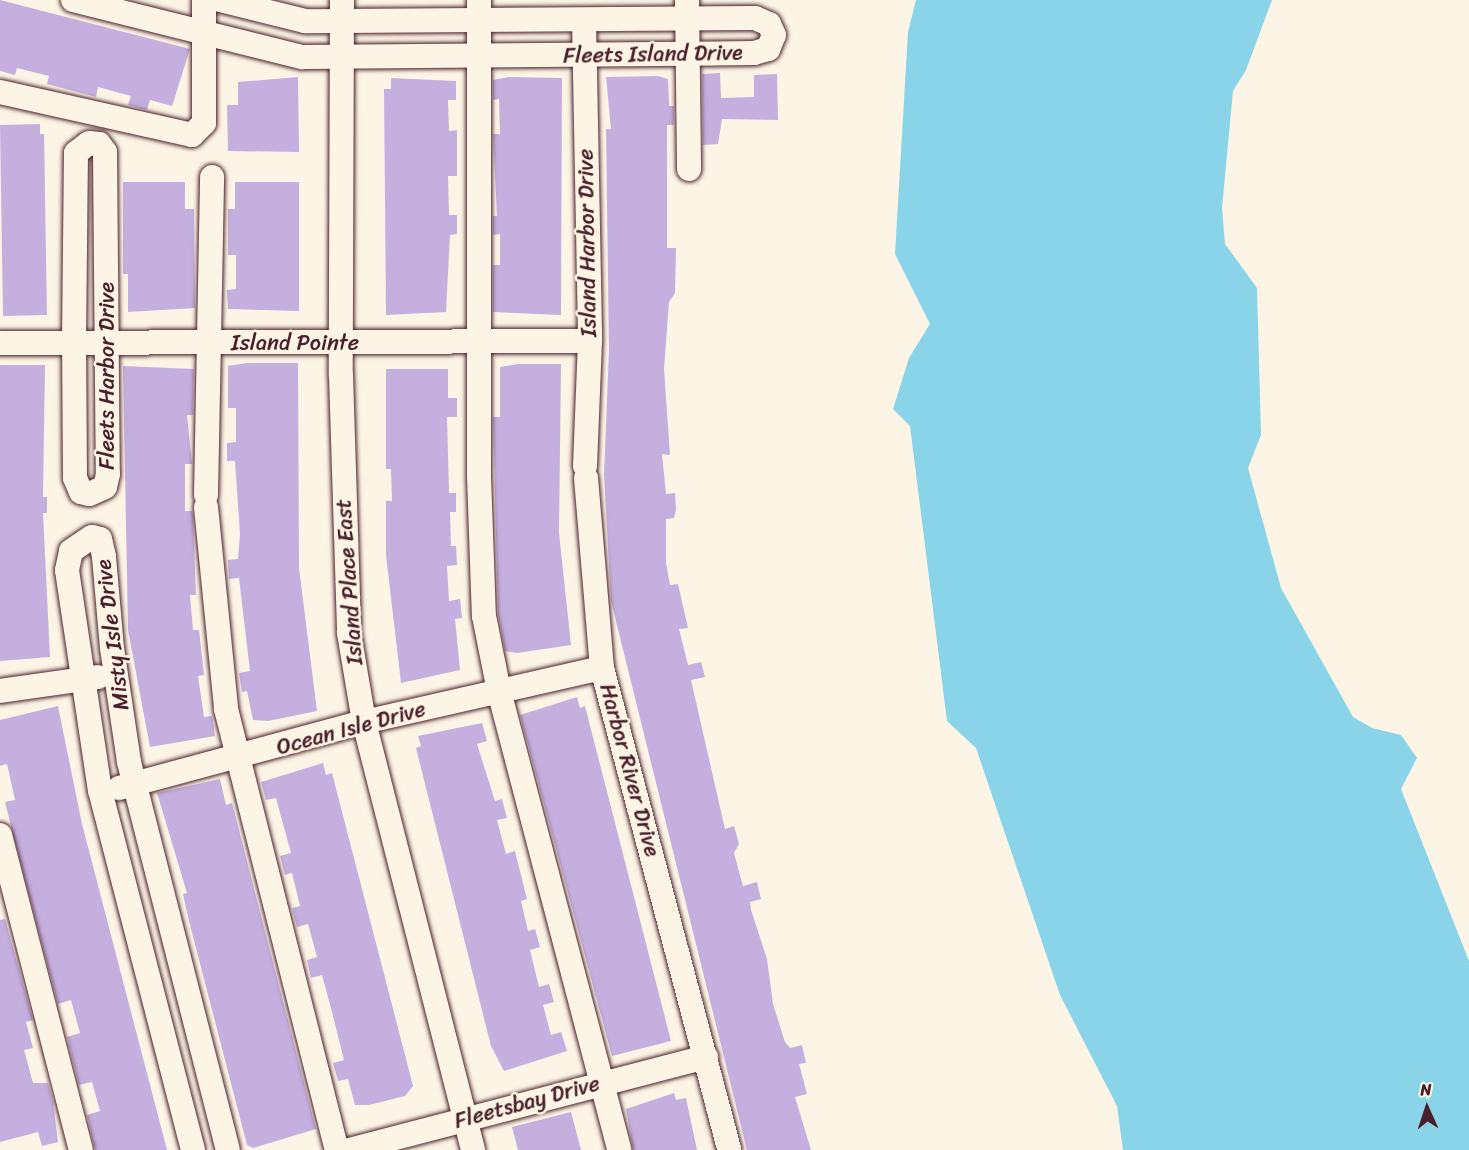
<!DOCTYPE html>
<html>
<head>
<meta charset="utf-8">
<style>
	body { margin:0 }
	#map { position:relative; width:1469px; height:1150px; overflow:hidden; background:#fcf5e5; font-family:Sriracha,sans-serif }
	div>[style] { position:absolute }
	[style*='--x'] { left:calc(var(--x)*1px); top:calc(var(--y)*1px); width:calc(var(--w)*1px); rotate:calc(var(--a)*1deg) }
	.water>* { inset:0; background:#89d4e9 }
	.building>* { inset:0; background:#c4afdf }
	.roads { filter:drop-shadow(0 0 2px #4a1f2b) drop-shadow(0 0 2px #4a1f2b) }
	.minor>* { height:24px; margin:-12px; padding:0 12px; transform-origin:12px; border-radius:12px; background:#fcf5e5 }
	span { translate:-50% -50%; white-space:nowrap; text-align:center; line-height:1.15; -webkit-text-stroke:5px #fcf5e5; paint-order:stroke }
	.street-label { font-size:22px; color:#4a1f2b }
	.north { position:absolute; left:1397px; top:1078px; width:60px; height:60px; -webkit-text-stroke:4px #fcf5e5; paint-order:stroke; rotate:357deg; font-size:16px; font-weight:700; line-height:24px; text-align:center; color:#4a1f2b }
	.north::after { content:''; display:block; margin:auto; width:21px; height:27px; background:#4a1f2b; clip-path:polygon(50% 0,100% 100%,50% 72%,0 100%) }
</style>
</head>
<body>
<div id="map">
	<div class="water">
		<div style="clip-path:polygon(916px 0,1272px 0,1246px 70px,1233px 91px,1222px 208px,1225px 244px,1257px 288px,1261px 435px,1248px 468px,1281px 588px,1353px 717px,1372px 728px,1401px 735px,1417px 758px,1401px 789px,1469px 961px,1469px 1150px,1123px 1150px,1117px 1106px,1060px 995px,976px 748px,947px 721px,910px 426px,893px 409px,909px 358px,930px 324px,895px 254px,908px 32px)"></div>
	</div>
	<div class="building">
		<div style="clip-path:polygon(0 0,190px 49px,172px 106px,150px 100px,147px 110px,128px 105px,131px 96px,98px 87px,96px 97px,47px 84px,49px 76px,17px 68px,15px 75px,0 71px)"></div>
		<div style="clip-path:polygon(720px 73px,721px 98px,754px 97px,754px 75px,777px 74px,778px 120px,722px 119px,718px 144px,703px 145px,702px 74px)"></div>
		<div style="clip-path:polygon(658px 76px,668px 79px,669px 106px,674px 106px,674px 125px,667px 125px,667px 248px,676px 248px,675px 293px,669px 302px,664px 369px,670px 455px,662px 454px,666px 494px,675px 493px,676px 510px,674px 518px,666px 519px,666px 563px,670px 585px,678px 584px,688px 628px,679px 629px,688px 665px,701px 662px,705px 677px,691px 680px,725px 829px,734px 826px,739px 844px,734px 853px,743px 886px,757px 882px,761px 899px,750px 902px,751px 910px,767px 959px,773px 1004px,785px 1042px,790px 1048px,802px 1045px,806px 1063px,799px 1064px,807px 1094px,795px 1097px,811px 1150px,747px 1150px,611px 601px,604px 475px,609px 350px,606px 129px,611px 129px,606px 77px)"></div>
		<div style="clip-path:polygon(298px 77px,299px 152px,228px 151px,227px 105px,238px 105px,238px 82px)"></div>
		<div style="clip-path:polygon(509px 77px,562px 78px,561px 315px,493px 312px,493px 265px,500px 265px,500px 234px,493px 235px,493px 216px,497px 216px,493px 134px,500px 134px,499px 99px,493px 100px,493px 80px)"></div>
		<div style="clip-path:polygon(391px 78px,456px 81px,456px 100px,448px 100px,449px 131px,457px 130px,457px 176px,448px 176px,449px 215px,457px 215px,457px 234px,450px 235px,446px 312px,386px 315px,384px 89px,391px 89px)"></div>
		<div style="clip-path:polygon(40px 124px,40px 134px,44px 134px,47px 315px,3px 316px,0 125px)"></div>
		<div style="clip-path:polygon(123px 182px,185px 182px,185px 209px,194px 209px,195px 308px,128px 312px,128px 274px,123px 274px)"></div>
		<div style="clip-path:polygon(235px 182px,299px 182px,299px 311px,228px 309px,227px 290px,236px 289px,236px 255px,228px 255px,228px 209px,235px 209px)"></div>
		<div style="clip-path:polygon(247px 363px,298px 363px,299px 568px,317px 711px,268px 721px,253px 720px,247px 691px,242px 692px,239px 673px,250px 671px,239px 578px,229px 579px,228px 560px,238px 559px,240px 534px,235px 461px,227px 461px,227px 443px,236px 442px,236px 408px,228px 408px,228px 366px)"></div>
		<div style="clip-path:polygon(518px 364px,561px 364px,559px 533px,571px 645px,517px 653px,505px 651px,498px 614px,493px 417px,500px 417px,500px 367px)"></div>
		<div style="clip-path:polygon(0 365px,45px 365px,43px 497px,47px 497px,47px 513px,43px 513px,50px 657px,0 661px)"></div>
		<div style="clip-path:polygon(123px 366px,194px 369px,193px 415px,187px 415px,192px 464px,185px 464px,185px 511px,192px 511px,193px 517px,196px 595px,190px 595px,193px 630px,199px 630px,204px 675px,198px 676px,204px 717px,212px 716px,215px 736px,150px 747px,128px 630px)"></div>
		<div style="clip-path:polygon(386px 369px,448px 369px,448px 398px,457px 398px,457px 417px,447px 417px,449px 493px,456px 493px,456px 512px,450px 512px,451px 546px,456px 546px,457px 565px,447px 566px,449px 601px,460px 599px,462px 618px,455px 619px,460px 670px,401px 683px,386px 555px,386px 501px,392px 501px,391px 469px,386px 469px)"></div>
		<div style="clip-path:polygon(577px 697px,580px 708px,585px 706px,671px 1041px,612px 1056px,520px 715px)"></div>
		<div style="clip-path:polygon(58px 706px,82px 824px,167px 1150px,95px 1150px,87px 1115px,100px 1111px,92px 1082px,79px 1085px,67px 1037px,80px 1033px,71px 1000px,58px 1004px,11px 826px,5px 802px,15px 800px,7px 764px,0 766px,0 720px)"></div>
		<div style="clip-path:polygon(482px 723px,487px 741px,477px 744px,495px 801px,502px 799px,507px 818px,497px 820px,506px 854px,515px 851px,527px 899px,521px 901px,528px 931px,535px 929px,540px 947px,530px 950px,539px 987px,549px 984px,554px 1002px,543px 1005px,551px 1035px,561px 1032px,567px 1051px,504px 1071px,491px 1046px,416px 748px,421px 746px,418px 736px)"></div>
		<div style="clip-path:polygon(323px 763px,326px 775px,332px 773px,413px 1086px,405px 1096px,369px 1105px,355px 1105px,348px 1079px,338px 1081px,333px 1063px,344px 1060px,332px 1012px,322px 975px,311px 978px,307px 960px,317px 957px,308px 924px,297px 927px,292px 908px,300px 906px,292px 873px,285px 875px,280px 856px,291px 853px,276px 798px,266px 800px,261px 782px)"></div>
		<div style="clip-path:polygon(220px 779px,226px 805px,232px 803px,316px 1129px,253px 1148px,247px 1145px,189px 921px,183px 894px,187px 893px,157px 793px)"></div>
		<div style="clip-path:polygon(5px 919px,33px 1020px,26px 1022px,33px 1048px,24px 1050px,33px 1083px,48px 1083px,53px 1101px,58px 1142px,42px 1146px,38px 1132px,0 1142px,0 920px)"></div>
		<div style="clip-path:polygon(674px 1093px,676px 1100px,686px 1098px,697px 1150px,633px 1150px,626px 1109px)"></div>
		<div style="clip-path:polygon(571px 1112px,581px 1150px,518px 1150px,512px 1127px)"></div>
	</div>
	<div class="roads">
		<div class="minor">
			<div style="--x:73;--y:0;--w:236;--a:14"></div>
			<div style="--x:302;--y:57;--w:452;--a:-0.5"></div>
			<div style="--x:754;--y:53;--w:15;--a:-16"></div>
			<div style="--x:768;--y:49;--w:15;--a:-67"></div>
			<div style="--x:774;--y:35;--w:12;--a:-114"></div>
			<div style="--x:769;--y:24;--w:15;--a:-157"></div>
			<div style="--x:755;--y:18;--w:450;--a:179.6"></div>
			<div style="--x:305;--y:21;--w:88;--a:-166.1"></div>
			<div style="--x:342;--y:0;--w:375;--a:90.2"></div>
			<div style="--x:341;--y:375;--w:258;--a:88.2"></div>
			<div style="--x:349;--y:633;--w:90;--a:80.4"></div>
			<div style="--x:364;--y:722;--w:442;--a:75.7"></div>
			<div style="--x:479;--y:0;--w:476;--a:90"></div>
			<div style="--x:479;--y:476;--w:140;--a:88"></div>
			<div style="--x:484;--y:616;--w:76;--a:78.7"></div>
			<div style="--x:499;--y:691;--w:474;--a:75.3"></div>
			<div style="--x:687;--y:0;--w:169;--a:89.3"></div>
			<div style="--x:584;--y:20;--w:321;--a:88.9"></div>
			<div style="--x:590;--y:341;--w:125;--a:92.3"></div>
			<div style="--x:0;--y:92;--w:197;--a:12.6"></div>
			<div style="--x:192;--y:135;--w:17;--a:-45"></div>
			<div style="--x:204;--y:123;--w:123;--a:-90"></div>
			<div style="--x:89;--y:143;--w:10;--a:6"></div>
			<div style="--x:99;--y:144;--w:10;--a:53"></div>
			<div style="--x:105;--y:152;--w:322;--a:89.5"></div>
			<div style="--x:108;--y:474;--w:13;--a:103"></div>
			<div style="--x:105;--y:487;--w:17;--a:156"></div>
			<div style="--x:89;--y:494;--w:8;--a:-166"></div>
			<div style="--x:81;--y:492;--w:15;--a:-113"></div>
			<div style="--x:75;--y:478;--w:136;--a:-90.4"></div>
			<div style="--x:74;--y:342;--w:189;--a:-89.4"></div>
			<div style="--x:76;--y:153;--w:16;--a:-38"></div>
			<div style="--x:0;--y:343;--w:590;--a:-0.19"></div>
			<div style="--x:586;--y:478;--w:191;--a:85.2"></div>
			<div style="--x:602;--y:668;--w:498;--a:75.2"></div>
			<div style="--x:206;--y:495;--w:318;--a:-88.9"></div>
			<div style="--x:206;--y:507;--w:203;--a:84.3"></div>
			<div style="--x:226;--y:709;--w:455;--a:75.9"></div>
			<div style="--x:0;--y:691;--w:99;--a:-8.1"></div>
			<div style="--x:119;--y:788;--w:254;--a:-15.1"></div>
			<div style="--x:364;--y:722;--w:244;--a:-12.8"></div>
			<div style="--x:0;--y:835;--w:325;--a:75.6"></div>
			<div style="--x:193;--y:1150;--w:371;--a:-104.5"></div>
			<div style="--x:100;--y:791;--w:223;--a:-98.5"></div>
			<div style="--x:67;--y:570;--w:19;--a:-78"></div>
			<div style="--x:71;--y:551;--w:25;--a:-34"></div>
			<div style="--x:92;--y:537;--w:8;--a:14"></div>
			<div style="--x:100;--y:539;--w:18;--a:77"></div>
			<div style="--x:104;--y:557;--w:91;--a:85"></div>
			<div style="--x:112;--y:648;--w:115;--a:81.5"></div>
			<div style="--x:129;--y:762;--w:400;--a:75.7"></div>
			<div style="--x:349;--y:1150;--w:369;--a:-14.6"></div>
		</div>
	</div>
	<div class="street-label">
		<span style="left:653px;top:54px;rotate:-1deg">Fleets Island Drive</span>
		<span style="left:587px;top:243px;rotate:-91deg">Island Harbor Drive</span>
		<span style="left:295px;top:343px">Island Pointe</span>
		<span style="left:107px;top:376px;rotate:-90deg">Fleets Harbor Drive</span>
		<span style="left:349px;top:582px;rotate:-94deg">Island Place East</span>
		<span style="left:112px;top:635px;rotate:-97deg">Misty Isle Drive</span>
		<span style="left:351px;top:728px;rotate:-15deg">Ocean Isle Drive</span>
		<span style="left:630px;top:770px;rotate:75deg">Harbor River Drive</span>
		<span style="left:527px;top:1102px;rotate:-15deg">Fleetsbay Drive</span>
	</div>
	<div class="north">N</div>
</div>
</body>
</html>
